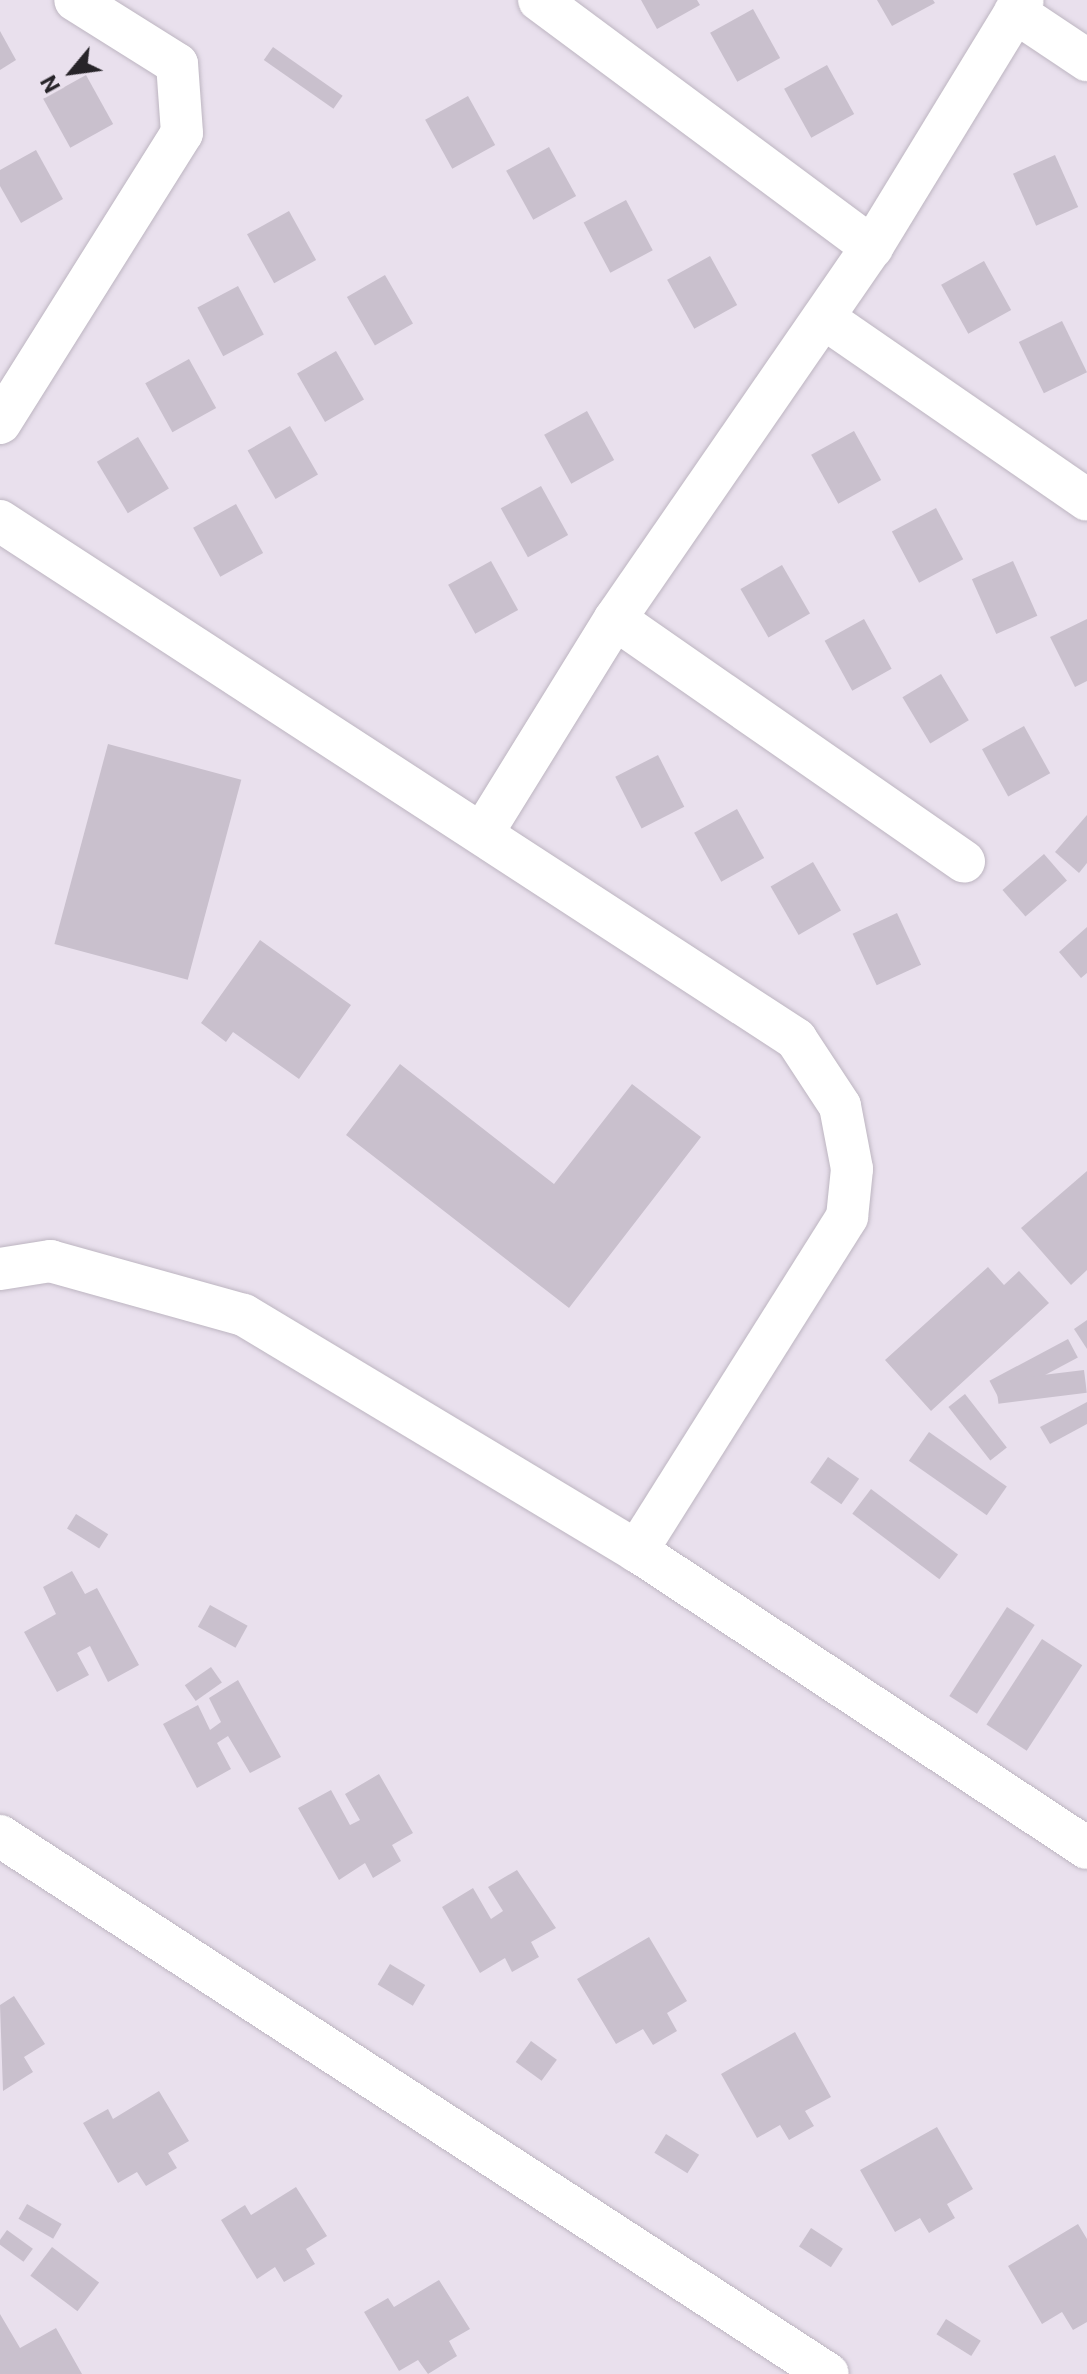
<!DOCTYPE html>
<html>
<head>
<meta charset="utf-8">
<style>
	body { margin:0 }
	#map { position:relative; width:1087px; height:2374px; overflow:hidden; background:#e9e0ed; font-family:Roboto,sans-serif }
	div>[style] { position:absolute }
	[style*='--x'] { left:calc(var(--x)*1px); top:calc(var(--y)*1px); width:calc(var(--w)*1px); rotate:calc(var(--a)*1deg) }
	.building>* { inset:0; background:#c9c0cd; transform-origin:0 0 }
	.roads { filter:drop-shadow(0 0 2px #bdb5c1) drop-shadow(0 0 2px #bdb5c1) }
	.street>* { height:42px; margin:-21px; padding:0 21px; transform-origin:21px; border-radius:21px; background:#fff }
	span { translate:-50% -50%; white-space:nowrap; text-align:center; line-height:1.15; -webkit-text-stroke:8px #e9e0ed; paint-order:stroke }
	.north { position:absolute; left:32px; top:32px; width:80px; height:80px; -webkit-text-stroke:6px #e9e0ed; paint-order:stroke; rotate:241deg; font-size:22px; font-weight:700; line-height:32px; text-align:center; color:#272429 }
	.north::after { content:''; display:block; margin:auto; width:28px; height:36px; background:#272429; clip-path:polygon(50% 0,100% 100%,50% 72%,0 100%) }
</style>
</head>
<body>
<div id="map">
	<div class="building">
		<div style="clip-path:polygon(641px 0,697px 0,700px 5px,657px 29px)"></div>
		<div style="clip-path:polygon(877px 0,933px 0,935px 3px,892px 26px)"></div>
		<div style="left:753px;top:9px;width:56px;height:49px;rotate:61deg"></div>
		<div style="clip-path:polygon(0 31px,16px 60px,0 70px)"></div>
		<div style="left:273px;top:47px;width:85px;height:16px;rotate:35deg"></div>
		<div style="left:827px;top:65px;width:56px;height:49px;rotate:61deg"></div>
		<div style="left:86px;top:75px;width:56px;height:49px;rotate:61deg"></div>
		<div style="left:468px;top:96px;width:56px;height:49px;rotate:61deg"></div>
		<div style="left:549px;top:147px;width:56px;height:49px;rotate:61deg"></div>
		<div style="clip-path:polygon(36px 150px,63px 199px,21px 223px,0 186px,0 170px)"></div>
		<div style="left:1055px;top:155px;width:57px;height:46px;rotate:66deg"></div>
		<div style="left:626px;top:200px;width:57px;height:48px;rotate:62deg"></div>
		<div style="left:289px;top:211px;width:56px;height:48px;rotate:61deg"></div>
		<div style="left:710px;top:256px;width:56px;height:49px;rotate:61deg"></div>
		<div style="left:984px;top:261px;width:56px;height:49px;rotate:61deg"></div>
		<div style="left:385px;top:275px;width:56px;height:44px;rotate:60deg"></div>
		<div style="left:238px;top:286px;width:55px;height:46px;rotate:62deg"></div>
		<div style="left:1062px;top:321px;width:57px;height:48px;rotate:64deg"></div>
		<div style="left:336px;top:351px;width:56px;height:45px;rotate:60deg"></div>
		<div style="left:189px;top:359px;width:56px;height:50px;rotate:61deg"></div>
		<div style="left:587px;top:411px;width:56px;height:49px;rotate:61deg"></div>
		<div style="left:290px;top:426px;width:56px;height:49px;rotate:60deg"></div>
		<div style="left:854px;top:431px;width:56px;height:49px;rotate:61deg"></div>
		<div style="left:138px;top:437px;width:60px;height:48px;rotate:59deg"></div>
		<div style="left:541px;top:486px;width:56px;height:46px;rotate:61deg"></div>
		<div style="left:236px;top:504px;width:56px;height:49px;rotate:61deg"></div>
		<div style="left:936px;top:508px;width:58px;height:50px;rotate:62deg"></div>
		<div style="left:491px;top:561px;width:56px;height:49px;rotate:61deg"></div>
		<div style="left:1013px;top:561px;width:60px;height:45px;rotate:66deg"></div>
		<div style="left:782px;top:565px;width:56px;height:48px;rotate:60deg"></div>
		<div style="left:864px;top:619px;width:57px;height:45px;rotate:61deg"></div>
		<div style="clip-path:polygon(1087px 619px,1087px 681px,1075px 687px,1050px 637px)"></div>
		<div style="left:941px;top:674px;width:54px;height:45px;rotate:59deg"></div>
		<div style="left:1024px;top:726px;width:54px;height:48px;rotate:61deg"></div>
		<div style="left:108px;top:744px;width:138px;height:207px;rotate:15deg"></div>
		<div style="left:658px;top:755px;width:58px;height:48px;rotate:63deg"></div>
		<div style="left:737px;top:809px;width:56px;height:49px;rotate:61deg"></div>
		<div style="clip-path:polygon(1087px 815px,1087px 863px,1079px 873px,1055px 852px)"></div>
		<div style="left:1044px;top:854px;width:35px;height:55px;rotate:49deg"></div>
		<div style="left:813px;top:862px;width:56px;height:49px;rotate:60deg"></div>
		<div style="left:897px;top:913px;width:57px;height:49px;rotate:65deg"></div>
		<div style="clip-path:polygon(1087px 927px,1087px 973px,1081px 978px,1059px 952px)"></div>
		<div style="clip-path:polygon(260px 940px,351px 1005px,299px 1079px,233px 1032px,226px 1042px,201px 1023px)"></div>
		<div style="clip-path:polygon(400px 1064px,554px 1184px,632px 1084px,701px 1137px,569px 1308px,346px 1135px)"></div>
		<div style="clip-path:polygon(1087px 1171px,1087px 1270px,1071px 1285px,1021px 1228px)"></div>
		<div style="clip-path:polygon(988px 1267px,1004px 1285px,1019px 1271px,1049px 1303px,931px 1411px,885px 1360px)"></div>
		<div style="clip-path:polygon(1087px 1320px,1087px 1349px,1074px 1329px)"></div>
		<div style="left:1068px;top:1339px;width:21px;height:89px;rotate:62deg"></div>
		<div style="left:1084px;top:1370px;width:23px;height:89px;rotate:83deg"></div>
		<div style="left:965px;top:1394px;width:68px;height:21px;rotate:52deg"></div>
		<div style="clip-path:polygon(1087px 1402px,1087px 1424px,1050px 1444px,1040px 1427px)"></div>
		<div style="left:929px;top:1432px;width:95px;height:35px;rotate:35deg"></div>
		<div style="left:828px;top:1457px;width:38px;height:31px;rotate:35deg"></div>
		<div style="left:871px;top:1489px;width:109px;height:31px;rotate:37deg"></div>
		<div style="left:76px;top:1514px;width:38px;height:17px;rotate:32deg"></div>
		<div style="clip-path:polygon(72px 1571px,85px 1594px,97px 1588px,139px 1665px,108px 1682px,90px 1646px,77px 1653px,89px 1675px,57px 1692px,24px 1632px,56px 1614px,43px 1587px)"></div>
		<div style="left:210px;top:1605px;width:43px;height:25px;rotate:29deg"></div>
		<div style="left:1007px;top:1607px;width:33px;height:106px;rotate:33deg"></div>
		<div style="left:1042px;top:1639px;width:48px;height:102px;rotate:33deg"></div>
		<div style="left:211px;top:1667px;width:19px;height:32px;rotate:55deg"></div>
		<div style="clip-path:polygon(238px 1680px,281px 1757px,250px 1773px,228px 1736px,217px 1743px,231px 1769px,197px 1788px,163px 1724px,198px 1705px,210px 1730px,221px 1722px,209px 1698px)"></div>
		<div style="clip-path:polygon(379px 1774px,413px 1833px,392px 1845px,401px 1861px,373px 1878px,365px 1863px,339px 1880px,298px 1808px,331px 1790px,350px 1825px,360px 1820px,345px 1794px)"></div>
		<div style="clip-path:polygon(517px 1870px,556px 1928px,531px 1942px,539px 1957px,512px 1972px,505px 1958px,480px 1973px,442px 1907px,473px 1888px,491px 1919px,503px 1911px,488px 1887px)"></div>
		<div style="clip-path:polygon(649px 1937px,687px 2001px,667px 2013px,677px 2031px,653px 2045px,643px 2029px,616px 2044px,577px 1979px)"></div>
		<div style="left:390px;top:1964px;width:41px;height:24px;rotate:31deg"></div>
		<div style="clip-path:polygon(14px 1996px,45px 2044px,24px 2057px,33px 2072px,3px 2091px,0 2005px)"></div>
		<div style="clip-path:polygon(795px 2032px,831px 2097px,805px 2111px,814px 2126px,789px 2140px,780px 2125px,757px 2138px,721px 2074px)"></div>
		<div style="left:531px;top:2041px;width:32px;height:26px;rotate:36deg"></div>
		<div style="clip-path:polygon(159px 2091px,189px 2141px,168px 2153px,177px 2168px,146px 2186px,137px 2172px,118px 2183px,83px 2123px,108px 2109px,113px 2119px)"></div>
		<div style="clip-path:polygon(937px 2127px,973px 2189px,947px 2204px,955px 2218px,929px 2233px,920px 2218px,895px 2232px,860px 2170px)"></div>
		<div style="left:666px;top:2134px;width:39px;height:22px;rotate:32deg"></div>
		<div style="clip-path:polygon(296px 2187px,327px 2236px,306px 2249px,315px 2264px,284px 2282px,275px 2267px,257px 2279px,221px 2220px,245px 2205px,251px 2215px)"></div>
		<div style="left:27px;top:2204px;width:40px;height:17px;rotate:30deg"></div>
		<div style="clip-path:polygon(1078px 2224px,1087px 2239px,1087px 2322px,1073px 2330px,1062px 2312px,1042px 2324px,1008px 2266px)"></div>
		<div style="left:811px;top:2228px;width:38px;height:22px;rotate:33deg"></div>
		<div style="left:7px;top:2230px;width:32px;height:16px;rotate:36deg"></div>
		<div style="left:52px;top:2247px;width:59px;height:36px;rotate:37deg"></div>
		<div style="clip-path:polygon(439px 2280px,470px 2329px,449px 2341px,457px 2356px,428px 2374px,418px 2360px,399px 2371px,364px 2312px,388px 2298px,394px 2307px)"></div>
		<div style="clip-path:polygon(0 2314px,20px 2348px,56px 2328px,82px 2374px,0 2374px)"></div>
		<div style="left:946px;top:2319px;width:41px;height:18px;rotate:32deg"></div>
	</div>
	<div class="roads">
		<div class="street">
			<div style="--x:539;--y:0;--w:415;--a:36.6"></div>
			<div style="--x:1015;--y:12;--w:87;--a:33.7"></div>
			<div style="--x:825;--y:319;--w:318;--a:34.6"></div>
			<div style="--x:0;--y:423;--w:342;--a:-57.9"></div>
			<div style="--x:182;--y:133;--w:69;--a:-94.1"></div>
			<div style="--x:177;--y:64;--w:120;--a:-147.9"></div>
			<div style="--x:0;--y:521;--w:950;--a:33.05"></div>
			<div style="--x:796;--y:1039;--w:80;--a:56.7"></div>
			<div style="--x:840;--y:1106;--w:64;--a:79.2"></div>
			<div style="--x:852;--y:1169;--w:48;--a:95.9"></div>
			<div style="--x:847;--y:1217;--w:395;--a:122.2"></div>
			<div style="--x:615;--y:619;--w:425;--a:34.8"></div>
			<div style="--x:482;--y:834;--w:253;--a:-58.3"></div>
			<div style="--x:615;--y:619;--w:452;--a:-55.4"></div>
			<div style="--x:872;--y:247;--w:289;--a:-58.6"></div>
			<div style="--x:0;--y:1269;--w:51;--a:-9.1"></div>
			<div style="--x:50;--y:1261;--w:201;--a:15.6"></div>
			<div style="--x:244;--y:1315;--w:458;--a:31"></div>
			<div style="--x:637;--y:1551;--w:539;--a:33.42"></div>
			<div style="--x:0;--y:1836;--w:987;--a:33.01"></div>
		</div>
	</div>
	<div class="north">N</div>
</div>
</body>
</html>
